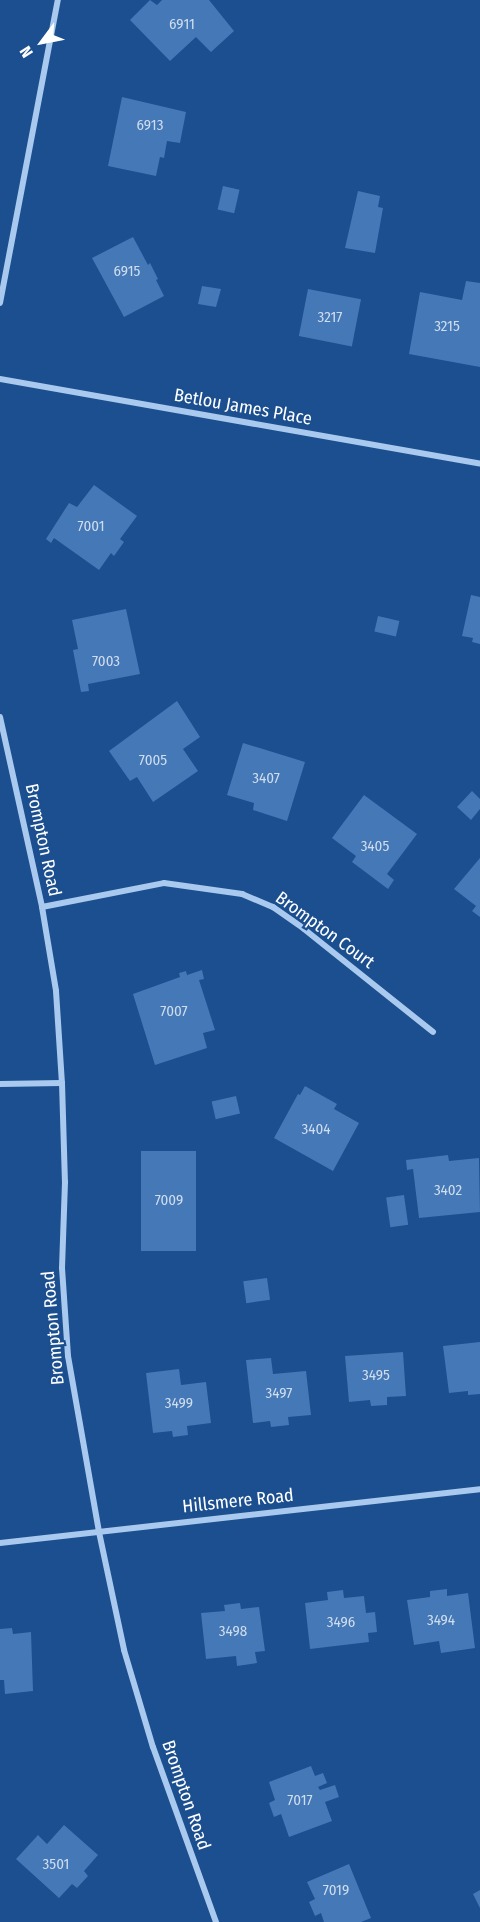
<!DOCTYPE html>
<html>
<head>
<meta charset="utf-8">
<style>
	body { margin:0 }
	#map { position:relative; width:480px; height:1922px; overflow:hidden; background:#1b4f8f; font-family:"Fira Sans Condensed",sans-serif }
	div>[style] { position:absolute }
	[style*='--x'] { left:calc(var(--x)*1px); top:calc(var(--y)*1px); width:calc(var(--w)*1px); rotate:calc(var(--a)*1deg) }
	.building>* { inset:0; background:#4478b7; transform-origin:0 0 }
	.street>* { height:6px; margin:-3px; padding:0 3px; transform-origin:3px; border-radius:3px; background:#a9c9ee }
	span { translate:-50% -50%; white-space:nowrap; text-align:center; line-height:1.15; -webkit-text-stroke:4.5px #1b4f8f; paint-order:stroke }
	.number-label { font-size:15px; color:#d0dded }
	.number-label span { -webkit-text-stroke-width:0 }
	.street-label { font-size:18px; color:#fff }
	.north { position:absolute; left:12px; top:12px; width:60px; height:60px; -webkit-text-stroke:4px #1b4f8f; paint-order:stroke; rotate:238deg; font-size:16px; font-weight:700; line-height:24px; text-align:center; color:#fff }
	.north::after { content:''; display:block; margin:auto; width:21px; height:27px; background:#fff; clip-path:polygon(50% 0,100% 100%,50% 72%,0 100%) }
</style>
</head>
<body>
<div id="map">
	<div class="building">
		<div style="clip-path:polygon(150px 0,157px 5px,162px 0,209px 0,234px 31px,211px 52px,196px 37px,170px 61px,130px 20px)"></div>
		<div style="clip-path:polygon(122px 97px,186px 112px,180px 143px,167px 141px,164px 158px,160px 157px,156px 176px,108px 166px)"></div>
		<div style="left:223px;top:186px;width:17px;height:24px;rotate:13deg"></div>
		<div style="clip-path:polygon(358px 191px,380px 196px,378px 207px,383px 208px,375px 253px,345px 248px)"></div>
		<div style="clip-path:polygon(133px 237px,148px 265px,150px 263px,158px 279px,156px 280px,164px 296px,124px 317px,92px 258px)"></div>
		<div style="clip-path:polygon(466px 281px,480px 283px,480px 367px,409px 354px,420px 292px,462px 300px)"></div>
		<div style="clip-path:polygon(202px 286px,221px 289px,216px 307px,198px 304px)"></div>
		<div style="left:308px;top:289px;width:54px;height:48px;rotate:11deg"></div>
		<div style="clip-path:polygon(94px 485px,137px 516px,120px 539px,124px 542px,114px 556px,111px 553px,99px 570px,54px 538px,51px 543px,46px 539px,69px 503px,77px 507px)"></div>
		<div style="clip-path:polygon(471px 595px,480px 597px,480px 644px,472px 642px,473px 638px,462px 636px)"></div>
		<div style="clip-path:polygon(126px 609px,140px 674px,88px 684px,89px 691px,81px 692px,73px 650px,78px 649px,72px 620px)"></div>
		<div style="left:378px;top:616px;width:22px;height:16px;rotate:13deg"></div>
		<div style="clip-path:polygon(177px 701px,200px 737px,183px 749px,198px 771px,153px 802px,137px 777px,130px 781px,109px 751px)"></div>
		<div style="clip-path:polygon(243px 743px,305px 762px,287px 821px,253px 810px,254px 803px,227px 795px)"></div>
		<div style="clip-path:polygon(472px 791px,480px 799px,480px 809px,471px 820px,457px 807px)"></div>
		<div style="clip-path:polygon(364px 795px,417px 834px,387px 874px,394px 880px,388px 889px,352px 862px,356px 856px,332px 838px)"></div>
		<div style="clip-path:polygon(480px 858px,480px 917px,472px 911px,476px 906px,454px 889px)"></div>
		<div style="clip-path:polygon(202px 970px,204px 979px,199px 980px,215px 1030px,203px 1033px,207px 1048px,155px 1065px,133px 994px,180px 977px,179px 973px,186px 971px,187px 975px)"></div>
		<div style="clip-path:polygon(305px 1086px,337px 1104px,334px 1109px,359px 1123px,333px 1171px,274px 1138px,298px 1094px,300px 1095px)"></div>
		<div style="left:236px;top:1096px;width:18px;height:25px;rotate:77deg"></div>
		<div style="left:141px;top:1151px;width:55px;height:100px"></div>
		<div style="clip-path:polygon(448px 1155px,449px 1161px,479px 1158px,480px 1212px,419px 1218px,413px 1169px,407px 1170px,406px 1160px)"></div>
		<div style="left:404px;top:1195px;width:30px;height:18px;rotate:82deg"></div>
		<div style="left:267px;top:1278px;width:22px;height:24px;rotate:82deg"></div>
		<div style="clip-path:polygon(480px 1342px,480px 1394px,468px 1395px,468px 1391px,449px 1393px,443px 1346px)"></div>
		<div style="clip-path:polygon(403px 1352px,406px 1396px,387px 1397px,387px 1405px,371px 1406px,370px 1400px,349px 1402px,345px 1356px)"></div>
		<div style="clip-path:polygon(271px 1358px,273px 1374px,306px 1371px,311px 1415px,288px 1417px,289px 1425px,271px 1427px,270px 1421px,253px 1423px,246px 1360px)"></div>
		<div style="clip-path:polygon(179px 1369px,181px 1385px,206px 1382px,211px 1423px,187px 1426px,188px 1435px,173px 1437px,172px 1431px,153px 1433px,146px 1373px)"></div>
		<div style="clip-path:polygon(447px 1589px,447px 1596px,468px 1593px,475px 1648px,441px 1653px,439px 1641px,414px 1645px,407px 1600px,430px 1597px,430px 1591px)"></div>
		<div style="clip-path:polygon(343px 1590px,344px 1598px,364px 1596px,366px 1613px,375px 1612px,377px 1632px,368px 1633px,369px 1642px,310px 1649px,305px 1603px,328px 1600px,327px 1592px)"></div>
		<div style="clip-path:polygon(240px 1603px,241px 1609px,259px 1607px,265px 1651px,255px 1652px,257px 1663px,237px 1666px,236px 1656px,206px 1659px,201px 1613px,225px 1611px,224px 1605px)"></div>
		<div style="clip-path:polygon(12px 1628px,13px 1634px,31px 1632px,33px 1691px,5px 1694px,4px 1680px,0 1680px,0 1629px)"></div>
		<div style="clip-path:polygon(311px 1766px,315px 1776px,323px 1773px,327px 1783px,318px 1787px,320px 1790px,335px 1785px,339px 1797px,325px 1802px,332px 1821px,289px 1837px,281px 1814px,274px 1817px,269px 1803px,275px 1800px,269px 1782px)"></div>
		<div style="clip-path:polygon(64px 1825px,98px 1855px,84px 1871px,88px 1876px,77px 1888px,72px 1884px,59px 1898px,16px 1859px,38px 1835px,47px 1844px)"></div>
		<div style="clip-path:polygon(349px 1864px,371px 1918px,361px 1922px,324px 1922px,321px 1913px,315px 1916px,309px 1902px,315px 1899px,307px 1882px)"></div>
		<div style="clip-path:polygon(480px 1890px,480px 1908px,473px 1894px)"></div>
	</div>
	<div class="street">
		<div style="--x:0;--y:303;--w:309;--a:-79.2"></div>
		<div style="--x:0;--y:379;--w:487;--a:10"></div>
		<div style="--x:0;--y:717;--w:195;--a:77.5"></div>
		<div style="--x:42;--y:907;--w:85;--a:80.5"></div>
		<div style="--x:56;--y:991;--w:92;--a:86.3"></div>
		<div style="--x:62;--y:1083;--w:99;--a:88.3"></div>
		<div style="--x:65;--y:1182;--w:86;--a:92"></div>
		<div style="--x:62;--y:1268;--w:88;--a:86.1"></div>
		<div style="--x:68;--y:1356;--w:179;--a:80"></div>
		<div style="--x:99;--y:1532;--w:121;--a:78"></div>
		<div style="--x:124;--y:1650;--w:101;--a:73.4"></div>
		<div style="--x:153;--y:1747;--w:186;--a:70.2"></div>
		<div style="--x:42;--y:907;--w:124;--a:-11.1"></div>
		<div style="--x:164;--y:883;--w:79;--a:8"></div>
		<div style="--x:242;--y:894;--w:34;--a:23"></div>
		<div style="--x:273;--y:907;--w:38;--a:35"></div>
		<div style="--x:304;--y:929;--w:165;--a:38.6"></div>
		<div style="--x:0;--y:1084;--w:62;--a:-0.9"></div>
		<div style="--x:0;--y:1543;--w:483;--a:-6.4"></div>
	</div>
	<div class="number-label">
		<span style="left:182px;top:25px">6911</span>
		<span style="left:150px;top:126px">6913</span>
		<span style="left:127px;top:272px">6915</span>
		<span style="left:330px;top:318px">3217</span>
		<span style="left:447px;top:327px">3215</span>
		<span style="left:91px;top:527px">7001</span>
		<span style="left:106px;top:662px">7003</span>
		<span style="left:153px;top:761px">7005</span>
		<span style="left:266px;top:779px">3407</span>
		<span style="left:375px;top:847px">3405</span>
		<span style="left:174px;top:1012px">7007</span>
		<span style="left:316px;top:1130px">3404</span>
		<span style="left:448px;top:1191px">3402</span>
		<span style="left:169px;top:1201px">7009</span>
		<span style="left:376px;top:1376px">3495</span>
		<span style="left:279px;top:1394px">3497</span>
		<span style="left:179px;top:1404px">3499</span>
		<span style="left:441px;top:1621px">3494</span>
		<span style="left:341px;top:1623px">3496</span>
		<span style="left:233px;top:1632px">3498</span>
		<span style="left:300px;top:1801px">7017</span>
		<span style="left:56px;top:1865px">3501</span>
		<span style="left:336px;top:1891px">7019</span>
	</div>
	<div class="street-label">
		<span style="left:243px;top:407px;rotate:10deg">Betlou James Place</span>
		<span style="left:43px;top:840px;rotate:78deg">Brompton Road</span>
		<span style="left:325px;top:930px;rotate:36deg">Brompton Court</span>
		<span style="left:53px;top:1328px;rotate:-95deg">Brompton Road</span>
		<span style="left:238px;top:1501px;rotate:-6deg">Hillsmere Road</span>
		<span style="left:186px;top:1795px;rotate:71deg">Brompton Road</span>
	</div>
	<div class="north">N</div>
</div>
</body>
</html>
